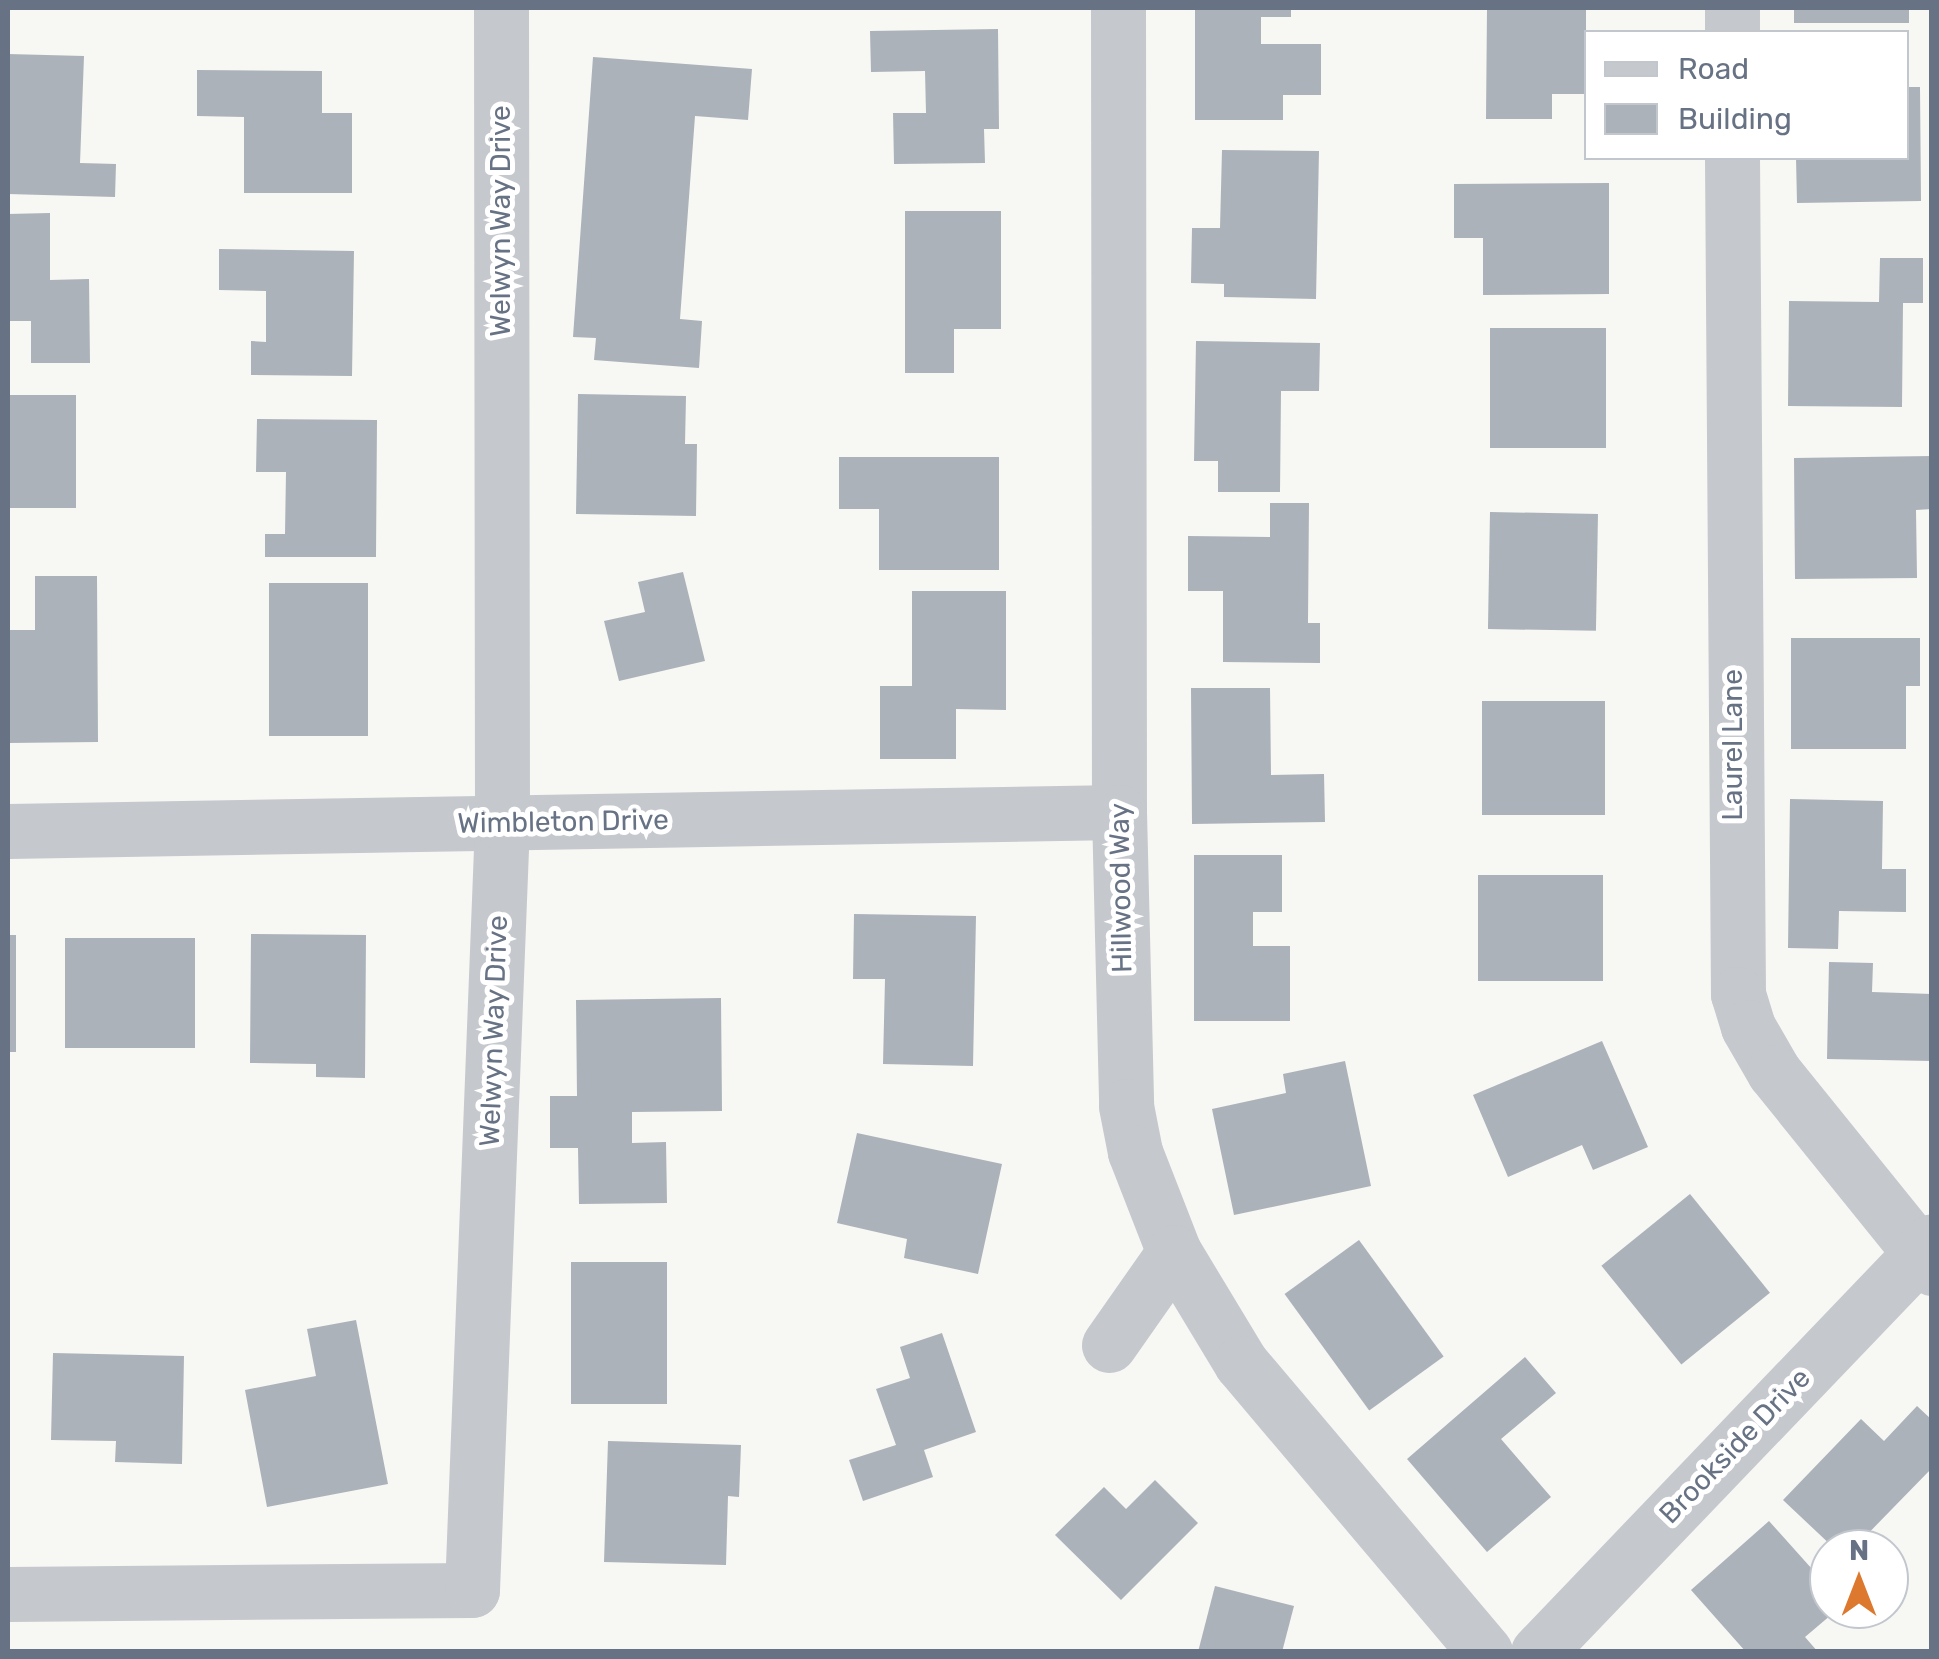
<!DOCTYPE html>
<html>
<head>
<meta charset="utf-8">
<style>
	body { margin:0 }
	#map { position:relative; width:1939px; height:1659px; overflow:hidden; background:#f7f7f4; font-family:Rubik,sans-serif }
	div>[style] { position:absolute }
	[style*='--x'] { left:calc(var(--x)*1px); top:calc(var(--y)*1px); width:calc(var(--w)*1px); rotate:calc(var(--a)*1deg) }
	.building>* { inset:0; background:#abb2b9; transform-origin:0 0 }
	.minor>* { height:55px; margin:-27.5px; padding:0 27.5px; transform-origin:27.5px; border-radius:27.5px; background:#c5c8cc }
	span { translate:-50% -50%; white-space:nowrap; text-align:center; line-height:1.15; -webkit-text-stroke:10px #fff; paint-order:stroke }
	.street-label { font-size:28px; color:#677284 }
	.frame { position:absolute; inset:0; border:10px solid #677284; pointer-events:none }
	.legend { position:absolute; left:1584px; top:30px; width:325px; height:130px; box-sizing:border-box; background:#fff; border:2px solid #c2c7ce; margin:0; padding:12px 18px; list-style:none; font-size:30px; color:#677284 }
	.legend li { display:flex; align-items:center; gap:20px; height:50px }
	.legend b { width:50px; border:2px solid #c2c7ce }
	.north { position:absolute; left:1809px; top:1529px; width:100px; height:100px; box-sizing:border-box; background:#fff; border:2px solid #c2c7ce; border-radius:50%; rotate:0deg; font-size:28px; font-weight:700; line-height:40px; text-align:center; color:#677284 }
	.north::after { content:''; display:block; margin:auto; width:35px; height:45px; background:#dd792e; clip-path:polygon(50% 0,100% 100%,50% 72%,0 100%) }
</style>
</head>
<body>
<div id="map">
	<div class="building">
		<div style="clip-path:polygon(1195px 8px,1291px 8px,1291px 17px,1261px 17px,1261px 44px,1321px 44px,1321px 95px,1283px 95px,1283px 120px,1195px 120px)"></div>
		<div style="clip-path:polygon(1487px 8px,1586px 8px,1586px 94px,1552px 94px,1552px 119px,1486px 119px)"></div>
		<div style="left:1794px;top:8px;width:115px;height:15px"></div>
		<div style="clip-path:polygon(998px 29px,999px 129px,984px 129px,985px 163px,894px 164px,893px 113px,926px 113px,925px 71px,871px 72px,870px 31px)"></div>
		<div style="clip-path:polygon(8px 54px,84px 56px,80px 163px,116px 164px,115px 197px,8px 194px)"></div>
		<div style="clip-path:polygon(593px 57px,752px 69px,748px 120px,695px 116px,680px 319px,702px 321px,699px 368px,594px 360px,596px 338px,573px 337px)"></div>
		<div style="clip-path:polygon(197px 70px,322px 71px,322px 113px,352px 113px,352px 193px,244px 193px,244px 117px,197px 116px)"></div>
		<div style="clip-path:polygon(1906px 87px,1920px 87px,1921px 201px,1797px 203px,1796px 158px,1906px 158px)"></div>
		<div style="clip-path:polygon(1222px 150px,1319px 151px,1316px 299px,1224px 297px,1224px 284px,1191px 283px,1192px 228px,1220px 228px)"></div>
		<div style="clip-path:polygon(1609px 183px,1609px 294px,1483px 295px,1483px 238px,1454px 238px,1454px 184px)"></div>
		<div style="clip-path:polygon(905px 211px,1001px 211px,1001px 329px,954px 329px,954px 373px,905px 373px)"></div>
		<div style="clip-path:polygon(50px 213px,50px 280px,89px 279px,90px 363px,31px 363px,31px 321px,8px 321px,8px 214px)"></div>
		<div style="clip-path:polygon(219px 249px,354px 251px,352px 376px,251px 375px,251px 341px,266px 342px,266px 291px,219px 290px)"></div>
		<div style="clip-path:polygon(1880px 258px,1923px 258px,1923px 303px,1903px 303px,1902px 407px,1788px 406px,1789px 301px,1879px 302px)"></div>
		<div style="left:1490px;top:328px;width:116px;height:120px"></div>
		<div style="clip-path:polygon(1196px 341px,1320px 343px,1319px 391px,1281px 391px,1280px 492px,1218px 492px,1218px 461px,1194px 461px)"></div>
		<div style="clip-path:polygon(578px 394px,686px 396px,685px 444px,697px 444px,696px 516px,576px 514px)"></div>
		<div style="left:8px;top:395px;width:68px;height:113px"></div>
		<div style="clip-path:polygon(257px 419px,377px 420px,376px 557px,265px 557px,265px 534px,285px 534px,286px 472px,256px 472px)"></div>
		<div style="clip-path:polygon(1932px 456px,1932px 509px,1916px 510px,1917px 578px,1795px 579px,1794px 458px)"></div>
		<div style="clip-path:polygon(839px 457px,999px 457px,999px 570px,879px 570px,879px 509px,839px 509px)"></div>
		<div style="clip-path:polygon(1270px 503px,1309px 503px,1308px 623px,1320px 623px,1320px 663px,1223px 662px,1223px 591px,1188px 591px,1188px 536px,1270px 537px)"></div>
		<div style="left:1490px;top:512px;width:108px;height:117px;rotate:1deg"></div>
		<div style="clip-path:polygon(683px 572px,705px 661px,619px 681px,604px 621px,645px 612px,638px 582px)"></div>
		<div style="clip-path:polygon(35px 576px,97px 576px,98px 742px,8px 743px,8px 630px,35px 630px)"></div>
		<div style="left:269px;top:583px;width:99px;height:153px"></div>
		<div style="clip-path:polygon(912px 591px,1006px 591px,1006px 710px,956px 709px,956px 759px,880px 759px,880px 686px,912px 686px)"></div>
		<div style="clip-path:polygon(1791px 638px,1920px 638px,1920px 686px,1906px 686px,1906px 749px,1791px 749px)"></div>
		<div style="clip-path:polygon(1191px 688px,1270px 688px,1271px 775px,1324px 774px,1325px 822px,1192px 824px)"></div>
		<div style="left:1482px;top:701px;width:123px;height:114px"></div>
		<div style="clip-path:polygon(1790px 799px,1883px 801px,1882px 869px,1906px 869px,1906px 912px,1839px 911px,1838px 949px,1788px 948px)"></div>
		<div style="clip-path:polygon(1194px 855px,1282px 855px,1282px 912px,1253px 912px,1253px 946px,1290px 946px,1290px 1021px,1194px 1021px)"></div>
		<div style="left:1603px;top:875px;width:106px;height:125px;rotate:90deg"></div>
		<div style="clip-path:polygon(854px 914px,976px 916px,973px 1066px,883px 1064px,885px 979px,853px 979px)"></div>
		<div style="clip-path:polygon(251px 934px,366px 935px,365px 1078px,316px 1077px,316px 1064px,250px 1063px)"></div>
		<div style="left:8px;top:935px;width:8px;height:117px"></div>
		<div style="left:195px;top:938px;width:110px;height:130px;rotate:90deg"></div>
		<div style="clip-path:polygon(1829px 962px,1873px 963px,1872px 992px,1932px 994px,1932px 1061px,1827px 1059px)"></div>
		<div style="clip-path:polygon(721px 998px,722px 1111px,632px 1112px,632px 1143px,666px 1142px,667px 1203px,579px 1204px,578px 1148px,550px 1148px,550px 1096px,577px 1096px,576px 1000px)"></div>
		<div style="clip-path:polygon(1602px 1041px,1648px 1147px,1593px 1170px,1582px 1145px,1508px 1177px,1473px 1095px)"></div>
		<div style="clip-path:polygon(1345px 1061px,1371px 1186px,1234px 1215px,1212px 1109px,1286px 1093px,1283px 1074px)"></div>
		<div style="clip-path:polygon(857px 1133px,1002px 1164px,978px 1274px,904px 1258px,907px 1239px,837px 1223px)"></div>
		<div style="left:1690px;top:1194px;width:127px;height:114px;rotate:51deg"></div>
		<div style="left:1359px;top:1240px;width:144px;height:92px;rotate:54deg"></div>
		<div style="left:571px;top:1262px;width:96px;height:142px"></div>
		<div style="clip-path:polygon(356px 1320px,388px 1484px,267px 1507px,245px 1390px,316px 1376px,307px 1329px)"></div>
		<div style="clip-path:polygon(942px 1333px,976px 1432px,924px 1450px,933px 1477px,863px 1501px,849px 1460px,896px 1445px,876px 1389px,910px 1378px,900px 1347px)"></div>
		<div style="clip-path:polygon(53px 1353px,184px 1356px,182px 1464px,115px 1462px,116px 1441px,51px 1440px)"></div>
		<div style="clip-path:polygon(1525px 1357px,1556px 1393px,1501px 1439px,1551px 1497px,1487px 1552px,1407px 1459px)"></div>
		<div style="clip-path:polygon(1917px 1406px,1932px 1420px,1932px 1468px,1853px 1549px,1835px 1549px,1783px 1500px,1861px 1419px,1884px 1441px)"></div>
		<div style="clip-path:polygon(608px 1441px,741px 1445px,739px 1497px,728px 1496px,726px 1565px,604px 1562px)"></div>
		<div style="clip-path:polygon(1155px 1480px,1198px 1523px,1121px 1600px,1055px 1535px,1104px 1487px,1126px 1509px)"></div>
		<div style="clip-path:polygon(1769px 1521px,1829px 1588px,1829px 1609px,1838px 1609px,1805px 1637px,1818px 1652px,1746px 1652px,1691px 1590px)"></div>
		<div style="clip-path:polygon(1215px 1586px,1294px 1606px,1282px 1652px,1198px 1652px)"></div>
	</div>
	<div class="minor">
		<div style="--x:1118;--y:8;--w:804;--a:89.93"></div>
		<div style="--x:1119;--y:812;--w:294;--a:88.6"></div>
		<div style="--x:1126;--y:1106;--w:47;--a:78.9"></div>
		<div style="--x:1135;--y:1152;--w:107;--a:68.7"></div>
		<div style="--x:1174;--y:1252;--w:130;--a:58.9"></div>
		<div style="--x:1241;--y:1363;--w:378;--a:49.8"></div>
		<div style="--x:1732;--y:8;--w:24;--a:90"></div>
		<div style="--x:1732;--y:158;--w:836;--a:89.59"></div>
		<div style="--x:1738;--y:994;--w:34;--a:73"></div>
		<div style="--x:1748;--y:1027;--w:52;--a:60"></div>
		<div style="--x:1774;--y:1072;--w:252;--a:51.1"></div>
		<div style="--x:8;--y:831;--w:1111;--a:-0.98"></div>
		<div style="--x:1109;--y:1345;--w:113;--a:-55"></div>
		<div style="--x:8;--y:1594;--w:464;--a:-0.5"></div>
		<div style="--x:472;--y:1590;--w:768;--a:-87.76"></div>
		<div style="--x:502;--y:823;--w:815;--a:-90.07"></div>
		<div style="--x:1538;--y:1652;--w:569;--a:-46.21"></div>
	</div>
	<div class="street-label">
		<span style="left:501px;top:221px;rotate:-90deg">Welwyn Way Drive</span>
		<span style="left:1733px;top:745px;rotate:-90deg">Laurel Lane</span>
		<span style="left:563px;top:822px;rotate:-1deg">Wimbleton Drive</span>
		<span style="left:1121px;top:888px;rotate:-91deg">Hillwood Way</span>
		<span style="left:494px;top:1031px;rotate:-88deg">Welwyn Way Drive</span>
		<span style="left:1735px;top:1446px;rotate:-46deg">Brookside Drive</span>
	</div>
	<div class="frame"></div>
	<ul class="legend">
	<li><b style="height:12px;background:#c5c8cc"></b>Road</li>
	<li><b style="height:28px;background:#abb2b9"></b>Building</li>
	</ul>
	<div class="north">N</div>
</div>
</body>
</html>
